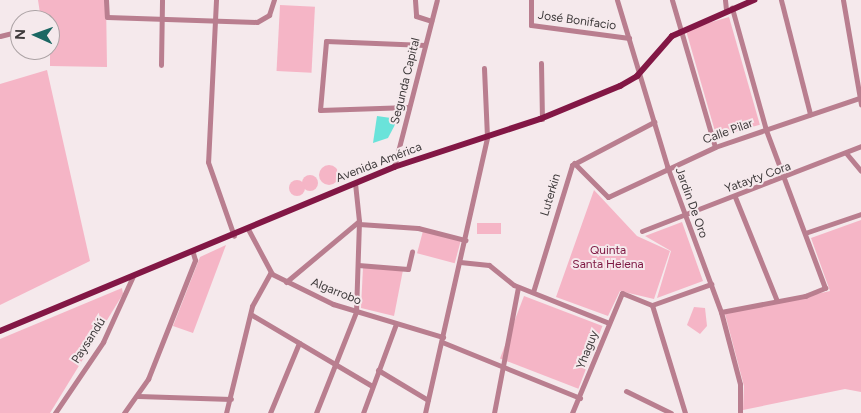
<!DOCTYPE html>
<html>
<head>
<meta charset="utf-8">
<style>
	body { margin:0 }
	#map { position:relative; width:861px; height:413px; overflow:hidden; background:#f5e9ec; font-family:Figtree,sans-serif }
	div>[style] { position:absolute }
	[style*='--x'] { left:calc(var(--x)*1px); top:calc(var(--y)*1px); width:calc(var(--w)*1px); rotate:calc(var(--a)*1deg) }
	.green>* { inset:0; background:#f5b5c6; transform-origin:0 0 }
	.round { border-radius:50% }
	.water>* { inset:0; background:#6ae3da }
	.minor>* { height:5px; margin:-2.5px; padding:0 2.5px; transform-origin:2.5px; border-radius:2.5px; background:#b97e8f }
	.major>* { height:6px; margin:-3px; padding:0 3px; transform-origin:3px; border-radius:3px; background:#821745 }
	span { translate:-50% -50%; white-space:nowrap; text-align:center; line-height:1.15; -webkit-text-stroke:4px #f5e9ec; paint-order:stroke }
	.street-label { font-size:12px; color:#3e3a3b }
	.park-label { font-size:12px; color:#7c1641 }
	.north { position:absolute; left:10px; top:10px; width:50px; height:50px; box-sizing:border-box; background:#f5e9ec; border:1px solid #aca3a5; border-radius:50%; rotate:272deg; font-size:14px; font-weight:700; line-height:20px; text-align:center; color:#3e3a3b }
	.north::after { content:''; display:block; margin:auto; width:18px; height:22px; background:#1b6763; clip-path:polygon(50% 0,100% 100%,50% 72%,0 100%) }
</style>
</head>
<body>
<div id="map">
	<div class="green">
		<div style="clip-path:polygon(38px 0,106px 0,107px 67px,50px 66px,50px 20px,41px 20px)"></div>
		<div style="left:280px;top:5px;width:35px;height:66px;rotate:3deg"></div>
		<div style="left:729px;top:17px;width:112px;height:45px;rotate:74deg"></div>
		<div style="clip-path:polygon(47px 70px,90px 261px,0 305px,0 84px)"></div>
		<div class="round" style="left:319px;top:165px;width:20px;height:20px"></div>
		<div class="round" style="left:302px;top:175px;width:16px;height:16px"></div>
		<div class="round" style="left:289px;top:180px;width:16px;height:16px"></div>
		<div style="clip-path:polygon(594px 190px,637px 236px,670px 251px,654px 299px,620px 291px,608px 316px,556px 297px)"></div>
		<div style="clip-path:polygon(861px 220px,861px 392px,845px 389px,743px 410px,744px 386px,725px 314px,830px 291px,811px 238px)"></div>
		<div style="clip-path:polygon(682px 222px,703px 281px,657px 298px,671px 251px,645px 236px)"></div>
		<div style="left:477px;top:223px;width:24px;height:11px"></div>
		<div style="left:423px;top:231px;width:39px;height:23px;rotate:15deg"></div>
		<div style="clip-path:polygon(226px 245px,193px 333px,173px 326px,200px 257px)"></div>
		<div style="clip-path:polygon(363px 267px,403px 270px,394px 316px,361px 308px)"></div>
		<div style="clip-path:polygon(122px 288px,123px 294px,50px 413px,0 413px,0 339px)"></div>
		<div style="left:524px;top:296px;width:84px;height:67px;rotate:21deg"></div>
		<div style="clip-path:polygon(694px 307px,705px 308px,707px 326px,700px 334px,687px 325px)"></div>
	</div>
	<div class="water">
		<div style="clip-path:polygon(377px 116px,398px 119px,388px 138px,373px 143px)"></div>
	</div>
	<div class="minor">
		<div style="--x:106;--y:0;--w:17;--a:87"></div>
		<div style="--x:107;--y:17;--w:150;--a:1.9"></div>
		<div style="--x:257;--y:22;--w:14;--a:-30"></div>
		<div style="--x:269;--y:15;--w:16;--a:-72"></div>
		<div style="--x:216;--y:0;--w:162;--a:92.8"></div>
		<div style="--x:208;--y:162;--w:78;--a:70.6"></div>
		<div style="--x:415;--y:0;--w:16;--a:86"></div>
		<div style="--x:416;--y:16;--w:16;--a:18"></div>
		<div style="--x:531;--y:0;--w:25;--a:90"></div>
		<div style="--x:531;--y:25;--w:99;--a:7.6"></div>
		<div style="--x:617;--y:0;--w:173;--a:73.2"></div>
		<div style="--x:667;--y:166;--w:156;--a:69.7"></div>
		<div style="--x:721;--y:312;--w:74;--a:75.2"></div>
		<div style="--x:740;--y:384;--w:29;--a:90"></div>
		<div style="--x:672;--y:0;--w:153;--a:73.7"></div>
		<div style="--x:725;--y:0;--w:10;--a:84"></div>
		<div style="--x:781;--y:0;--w:118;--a:75.7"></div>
		<div style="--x:843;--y:0;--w:106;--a:80.2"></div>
		<div style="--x:0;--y:36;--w:21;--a:-14"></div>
		<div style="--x:541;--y:63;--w:56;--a:89"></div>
		<div style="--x:161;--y:65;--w:65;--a:-89.1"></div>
		<div style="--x:409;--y:107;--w:89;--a:178.1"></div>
		<div style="--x:320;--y:110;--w:69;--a:-85"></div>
		<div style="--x:326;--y:41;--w:99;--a:2.3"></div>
		<div style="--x:846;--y:153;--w:23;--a:50"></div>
		<div style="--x:574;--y:163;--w:48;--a:45"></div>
		<div style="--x:608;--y:197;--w:118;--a:-25"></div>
		<div style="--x:715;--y:147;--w:152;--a:-18.8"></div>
		<div style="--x:394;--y:167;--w:172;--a:-75.6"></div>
		<div style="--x:735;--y:197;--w:112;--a:68"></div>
		<div style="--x:359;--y:224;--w:59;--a:3.9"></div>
		<div style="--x:418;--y:228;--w:49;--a:14.3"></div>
		<div style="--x:248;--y:229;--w:51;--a:61.9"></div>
		<div style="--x:272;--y:274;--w:68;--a:26.2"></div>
		<div style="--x:333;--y:304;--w:115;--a:16.7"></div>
		<div style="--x:642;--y:231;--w:235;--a:-21.2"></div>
		<div style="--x:805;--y:233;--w:59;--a:-18.7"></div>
		<div style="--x:460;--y:262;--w:29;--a:6"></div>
		<div style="--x:489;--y:265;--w:32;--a:39"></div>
		<div style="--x:514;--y:285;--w:102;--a:21.8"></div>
		<div style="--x:358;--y:265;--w:50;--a:4.6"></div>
		<div style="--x:408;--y:269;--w:18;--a:-77"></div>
		<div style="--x:286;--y:282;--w:95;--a:-39.9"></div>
		<div style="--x:533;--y:292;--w:133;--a:-72.9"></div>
		<div style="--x:572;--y:165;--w:93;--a:-27.7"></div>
		<div style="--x:652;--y:305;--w:113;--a:73"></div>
		<div style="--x:721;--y:312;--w:86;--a:-10.8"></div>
		<div style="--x:805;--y:296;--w:22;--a:-22"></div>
		<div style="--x:825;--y:288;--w:169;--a:-110.5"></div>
		<div style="--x:766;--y:130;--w:127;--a:-105.6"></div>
		<div style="--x:252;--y:315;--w:139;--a:30.6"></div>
		<div style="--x:442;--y:342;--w:149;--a:22.1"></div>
		<div style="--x:378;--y:370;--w:58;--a:31"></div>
		<div style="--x:626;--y:391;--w:50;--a:26.1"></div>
		<div style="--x:138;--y:396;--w:93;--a:1.8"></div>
		<div style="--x:55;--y:413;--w:86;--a:-55.9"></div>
		<div style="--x:103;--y:342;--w:72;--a:-65.6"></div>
		<div style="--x:124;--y:413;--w:42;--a:-54.8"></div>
		<div style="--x:148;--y:379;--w:128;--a:-68.4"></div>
		<div style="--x:195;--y:260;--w:7;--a:-106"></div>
		<div style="--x:226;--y:413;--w:110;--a:-76.3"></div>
		<div style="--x:252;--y:306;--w:38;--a:-61"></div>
		<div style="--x:270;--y:413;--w:76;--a:-67.5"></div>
		<div style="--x:316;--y:413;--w:109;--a:-68.4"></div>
		<div style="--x:356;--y:312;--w:91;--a:-88.1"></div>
		<div style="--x:359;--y:221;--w:38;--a:-96"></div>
		<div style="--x:363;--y:413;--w:95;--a:-69.7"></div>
		<div style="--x:425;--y:413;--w:283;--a:-77.3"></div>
		<div style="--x:487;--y:137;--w:69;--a:-92.5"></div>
		<div style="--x:494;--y:413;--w:128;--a:-79.2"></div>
		<div style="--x:572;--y:413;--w:130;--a:-67.4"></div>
		<div style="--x:622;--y:293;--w:32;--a:22"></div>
		<div style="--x:652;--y:305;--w:63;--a:-19.6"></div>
	</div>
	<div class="major">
		<div style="--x:0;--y:331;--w:427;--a:-22.6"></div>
		<div style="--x:394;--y:167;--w:154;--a:-18.2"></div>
		<div style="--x:540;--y:119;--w:87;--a:-22.4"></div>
		<div style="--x:620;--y:86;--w:20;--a:-30"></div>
		<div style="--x:637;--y:76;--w:53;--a:-48.8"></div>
		<div style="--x:672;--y:36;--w:90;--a:-23.7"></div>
	</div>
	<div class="street-label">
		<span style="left:577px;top:21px;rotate:8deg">José Bonifacio</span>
		<span style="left:406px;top:81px;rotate:-76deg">Segunda Capital</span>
		<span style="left:728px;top:132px;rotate:-20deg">Calle Pilar</span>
		<span style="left:379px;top:163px;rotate:-21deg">Avenida América</span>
		<span style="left:758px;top:178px;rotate:-20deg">Yatayty Cora</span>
		<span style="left:551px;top:195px;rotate:-73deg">Luterkin</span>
		<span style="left:691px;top:203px;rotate:70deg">Jardin De Oro</span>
		<span style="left:336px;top:292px;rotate:22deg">Algarrobo</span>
		<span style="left:89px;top:341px;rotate:-57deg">Paysandú</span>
		<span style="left:588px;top:350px;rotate:-69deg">Yhaguy</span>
	</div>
	<div class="park-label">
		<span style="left:608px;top:258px">Quinta<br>Santa Helena</span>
	</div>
	<div class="north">N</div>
</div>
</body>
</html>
